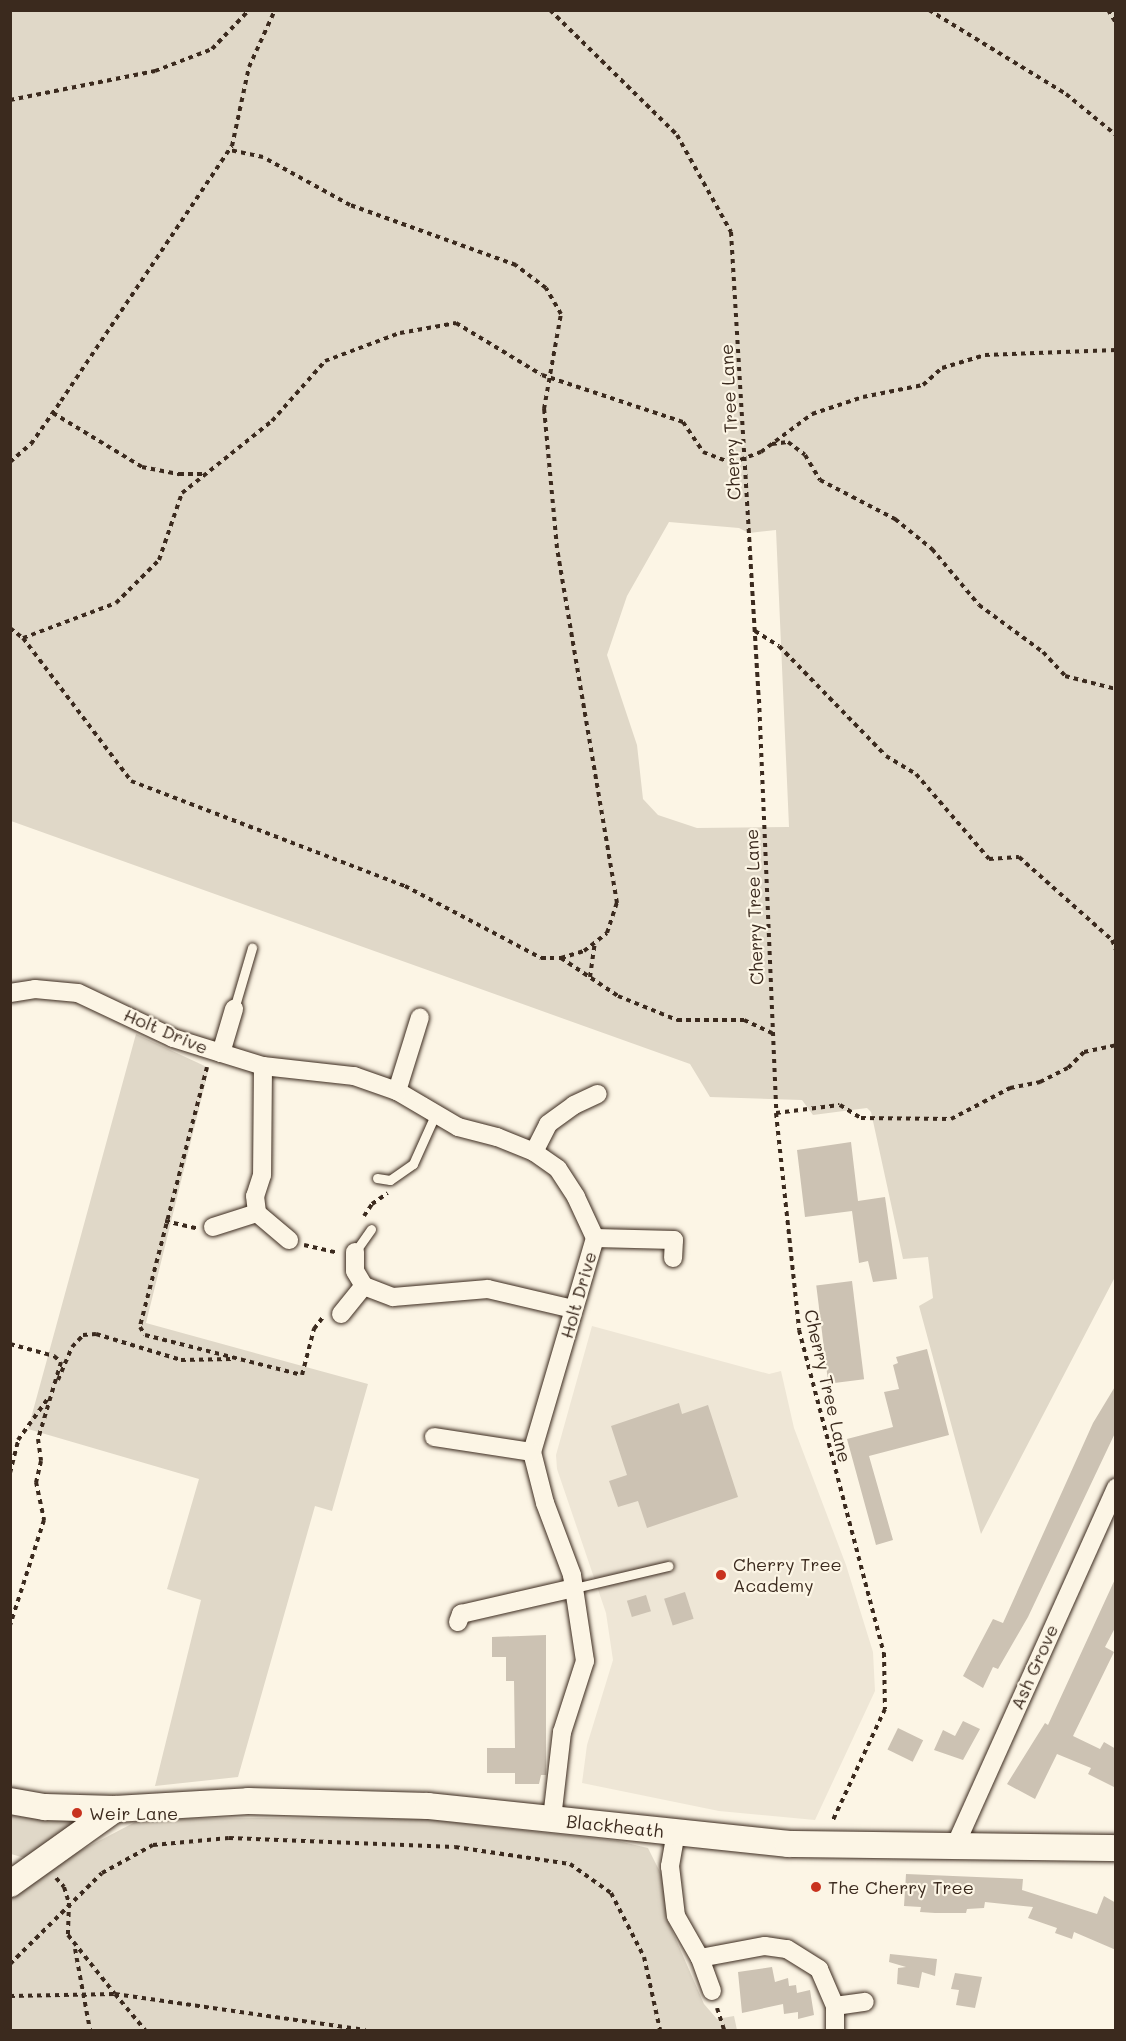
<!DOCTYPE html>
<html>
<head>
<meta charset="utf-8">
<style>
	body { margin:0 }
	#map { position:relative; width:1126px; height:2041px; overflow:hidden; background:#fcf5e5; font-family:Mali,sans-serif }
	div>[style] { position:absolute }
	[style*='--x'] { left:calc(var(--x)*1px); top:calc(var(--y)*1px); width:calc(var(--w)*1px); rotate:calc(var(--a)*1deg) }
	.built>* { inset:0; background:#eee6d6 }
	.green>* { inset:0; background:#e0d8c8 }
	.building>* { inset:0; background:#ccc2b3; transform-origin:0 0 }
	.path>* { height:4px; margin-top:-2px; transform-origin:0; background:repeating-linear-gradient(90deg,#3b2a1e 0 4.5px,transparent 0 9px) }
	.roads { filter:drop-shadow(0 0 2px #3b2a1e) drop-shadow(0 0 2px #3b2a1e) }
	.lane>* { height:9px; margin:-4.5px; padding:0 4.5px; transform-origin:4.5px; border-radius:4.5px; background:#fcf5e5 }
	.street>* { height:18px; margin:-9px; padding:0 9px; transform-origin:9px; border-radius:9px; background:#fcf5e5 }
	.secondary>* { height:26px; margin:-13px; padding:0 13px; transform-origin:13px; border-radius:13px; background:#fcf5e5 }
	.dots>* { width:16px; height:16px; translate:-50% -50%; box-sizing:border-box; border:3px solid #fcf5e5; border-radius:50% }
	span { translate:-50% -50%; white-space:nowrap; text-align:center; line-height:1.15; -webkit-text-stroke:4.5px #fcf5e5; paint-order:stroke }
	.street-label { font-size:18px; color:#3b2a1e }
	.poi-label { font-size:18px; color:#3b2a1e }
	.left { translate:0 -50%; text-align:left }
	.frame { position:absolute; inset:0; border:12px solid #3b2a1e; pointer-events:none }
</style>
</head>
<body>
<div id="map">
	<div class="built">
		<div style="clip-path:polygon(592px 1326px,769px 1374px,781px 1371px,794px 1428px,846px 1565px,873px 1652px,875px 1691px,815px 1820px,719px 1811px,582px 1783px,587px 1745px,613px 1660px,606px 1613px,557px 1469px,556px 1455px)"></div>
	</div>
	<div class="green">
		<div style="clip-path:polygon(evenodd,10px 11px,1115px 11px,1115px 1277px,981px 1534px,919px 1306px,933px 1298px,928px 1257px,903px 1259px,871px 1112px,867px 1108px,813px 1115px,802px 1100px,710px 1097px,690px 1064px,11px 821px,10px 11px,669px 522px,739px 528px,749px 533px,776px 530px,789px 827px,697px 828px,658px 815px,643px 799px,637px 745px,607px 655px,627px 596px,669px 522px)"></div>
		<div style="clip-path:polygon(136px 1034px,209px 1068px,146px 1323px,368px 1384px,332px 1511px,315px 1506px,238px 1777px,155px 1786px,201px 1600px,167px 1589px,199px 1479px,28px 1429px)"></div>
		<div style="clip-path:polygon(10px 1816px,33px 1818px,83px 1818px,28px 1859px,11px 1854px)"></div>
		<div style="clip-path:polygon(263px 1818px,425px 1819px,618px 1841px,648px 1848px,662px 1876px,667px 1919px,704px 2004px,717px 2019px,734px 2016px,737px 2030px,11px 2030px,11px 1894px,74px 1854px,141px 1819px)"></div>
	</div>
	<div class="building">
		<div style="clip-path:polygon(851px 1142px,858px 1201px,885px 1197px,897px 1279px,873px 1282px,868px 1261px,859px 1263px,852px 1211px,805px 1217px,797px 1150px)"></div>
		<div style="left:852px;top:1281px;width:99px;height:36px;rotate:83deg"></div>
		<div style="clip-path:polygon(927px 1349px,949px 1435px,869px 1456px,893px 1540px,876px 1545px,847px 1439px,893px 1427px,884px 1392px,899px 1389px,893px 1365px,898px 1363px,896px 1357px)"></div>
		<div style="clip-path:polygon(1116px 1385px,1116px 1431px,1028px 1617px,998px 1669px,993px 1667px,983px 1688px,963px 1676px,993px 1619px,1003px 1623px,1093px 1423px)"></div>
		<div style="clip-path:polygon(679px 1403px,682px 1414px,708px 1405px,738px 1497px,647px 1528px,638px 1501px,618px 1507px,609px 1481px,627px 1475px,611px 1426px)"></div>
		<div style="clip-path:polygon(1116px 1577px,1116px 1626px,1105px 1647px,1114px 1652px,1073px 1736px,1100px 1749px,1104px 1742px,1116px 1749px,1116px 1788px,1088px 1774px,1091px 1768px,1057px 1754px,1035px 1799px,1007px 1784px,1045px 1723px,1048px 1725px)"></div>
		<div style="left:685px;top:1592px;width:28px;height:22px;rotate:72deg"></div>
		<div style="left:646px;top:1595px;width:17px;height:20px;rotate:73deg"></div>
		<div style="clip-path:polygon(546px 1635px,546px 1775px,541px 1775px,539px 1784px,515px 1784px,515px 1773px,487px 1773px,487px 1748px,515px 1748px,514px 1681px,506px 1681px,506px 1657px,492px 1657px,492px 1637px)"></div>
		<div style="clip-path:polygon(963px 1721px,980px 1729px,963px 1760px,934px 1750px,943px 1730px,955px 1736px)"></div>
		<div style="left:898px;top:1728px;width:28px;height:24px;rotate:26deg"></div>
		<div style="clip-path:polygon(906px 1874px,1023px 1879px,1022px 1890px,1097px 1914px,1104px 1896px,1116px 1903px,1116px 1950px,1074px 1932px,1072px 1939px,1055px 1933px,1057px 1928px,1028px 1918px,1033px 1907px,985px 1902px,984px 1908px,967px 1909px,966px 1913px,935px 1913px,920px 1912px,921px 1907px,904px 1906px)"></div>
		<div style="clip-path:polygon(890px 1954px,937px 1959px,935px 1976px,922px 1972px,919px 1988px,897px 1984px,898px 1968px,906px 1967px,889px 1962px)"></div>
		<div style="clip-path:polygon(772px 1967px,775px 1982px,788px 1978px,789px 1986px,796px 1985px,797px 1993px,810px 1990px,814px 2015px,798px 2019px,798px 2012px,784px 2014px,783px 2004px,742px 2013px,738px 1972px)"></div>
		<div style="clip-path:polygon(955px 1973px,982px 1977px,975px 2008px,956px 2005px,959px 1990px,951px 1989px)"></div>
	</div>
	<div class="path">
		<div style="--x:550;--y:10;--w:178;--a:44.5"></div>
		<div style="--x:677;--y:135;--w:111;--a:60.9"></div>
		<div style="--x:731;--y:232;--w:468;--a:86.6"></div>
		<div style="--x:759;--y:699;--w:414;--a:87.6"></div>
		<div style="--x:776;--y:1113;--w:218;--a:83.9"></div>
		<div style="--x:799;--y:1330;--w:334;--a:75.3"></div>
		<div style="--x:884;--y:1653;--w:56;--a:89"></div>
		<div style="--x:885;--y:1709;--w:125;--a:115.1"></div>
		<div style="--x:929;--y:10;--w:161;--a:31.5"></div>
		<div style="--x:1066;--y:94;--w:65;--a:39.4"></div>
		<div style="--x:1108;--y:10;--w:15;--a:58"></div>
		<div style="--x:10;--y:100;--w:148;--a:-11.3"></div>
		<div style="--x:155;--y:71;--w:61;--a:-21.1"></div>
		<div style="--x:212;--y:49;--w:54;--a:-46.5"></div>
		<div style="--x:53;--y:413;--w:104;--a:31.2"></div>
		<div style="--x:142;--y:467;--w:38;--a:11"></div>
		<div style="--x:179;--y:474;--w:25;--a:0"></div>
		<div style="--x:772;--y:444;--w:16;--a:-7"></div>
		<div style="--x:788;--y:442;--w:21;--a:37"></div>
		<div style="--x:805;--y:455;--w:29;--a:59"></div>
		<div style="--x:820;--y:480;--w:85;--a:27.5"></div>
		<div style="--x:895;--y:519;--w:48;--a:39"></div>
		<div style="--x:932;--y:549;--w:73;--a:50"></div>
		<div style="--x:979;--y:605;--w:79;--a:36.3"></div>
		<div style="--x:1043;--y:652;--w:33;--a:47"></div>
		<div style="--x:1065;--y:676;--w:53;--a:14.3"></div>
		<div style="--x:10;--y:462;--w:28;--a:-41"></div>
		<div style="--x:31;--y:444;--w:52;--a:-55.1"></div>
		<div style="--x:61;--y:401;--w:307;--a:-56.2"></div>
		<div style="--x:232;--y:146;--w:81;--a:-77.9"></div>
		<div style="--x:249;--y:67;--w:63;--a:-65.5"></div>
		<div style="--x:10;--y:628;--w:16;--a:38"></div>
		<div style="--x:23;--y:638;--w:99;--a:-20.6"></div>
		<div style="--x:116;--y:603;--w:61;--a:-45"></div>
		<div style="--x:159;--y:560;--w:71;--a:-71.1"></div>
		<div style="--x:182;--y:493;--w:115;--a:-38.7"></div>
		<div style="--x:272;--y:421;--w:80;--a:-48.5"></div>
		<div style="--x:325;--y:361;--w:80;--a:-20.5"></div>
		<div style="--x:400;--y:333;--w:57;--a:-10.1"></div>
		<div style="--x:456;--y:323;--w:100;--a:31.2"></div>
		<div style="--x:542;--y:375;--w:149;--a:18.4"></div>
		<div style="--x:683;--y:422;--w:36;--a:56"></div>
		<div style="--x:703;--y:452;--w:31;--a:21"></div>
		<div style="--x:732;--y:463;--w:31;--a:-21"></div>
		<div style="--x:761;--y:452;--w:64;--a:-36.7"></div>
		<div style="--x:812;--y:414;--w:54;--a:-18.4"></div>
		<div style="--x:863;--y:397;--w:61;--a:-11.3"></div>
		<div style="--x:923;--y:385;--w:25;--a:-42"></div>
		<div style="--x:942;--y:368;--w:45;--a:-16.8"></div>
		<div style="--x:985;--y:355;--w:131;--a:-2.2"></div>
		<div style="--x:755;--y:631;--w:28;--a:32"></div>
		<div style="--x:779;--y:646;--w:153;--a:45.8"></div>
		<div style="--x:886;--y:756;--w:35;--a:31"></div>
		<div style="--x:916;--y:774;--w:112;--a:49.3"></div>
		<div style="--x:989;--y:859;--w:30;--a:-4"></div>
		<div style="--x:1019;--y:857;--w:125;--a:41.7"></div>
		<div style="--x:1112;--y:940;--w:11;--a:68"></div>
		<div style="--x:23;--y:638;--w:179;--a:52.9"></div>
		<div style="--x:131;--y:781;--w:293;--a:21"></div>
		<div style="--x:405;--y:886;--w:154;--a:27.9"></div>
		<div style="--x:541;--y:958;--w:20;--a:0"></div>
		<div style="--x:561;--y:958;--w:24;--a:-17"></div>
		<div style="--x:584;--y:951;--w:29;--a:-38"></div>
		<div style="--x:607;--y:933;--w:32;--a:-72"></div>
		<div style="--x:617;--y:903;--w:360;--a:-99.6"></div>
		<div style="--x:557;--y:548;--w:140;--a:-95.3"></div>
		<div style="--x:544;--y:409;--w:97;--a:-79.9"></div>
		<div style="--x:561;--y:314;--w:30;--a:-120"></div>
		<div style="--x:546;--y:288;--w:38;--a:-143"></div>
		<div style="--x:516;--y:265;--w:177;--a:-160.1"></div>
		<div style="--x:350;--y:205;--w:99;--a:-151.1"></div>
		<div style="--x:263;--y:157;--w:34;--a:-168"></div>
		<div style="--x:561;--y:958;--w:69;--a:33.7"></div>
		<div style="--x:618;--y:996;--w:64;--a:22.1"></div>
		<div style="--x:677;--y:1020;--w:67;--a:0"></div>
		<div style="--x:744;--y:1020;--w:31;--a:25"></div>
		<div style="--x:590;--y:977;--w:34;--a:-82"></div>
		<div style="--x:207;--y:1067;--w:268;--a:104.5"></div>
		<div style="--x:140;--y:1327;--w:9;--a:58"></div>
		<div style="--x:145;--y:1335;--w:162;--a:14.3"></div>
		<div style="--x:302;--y:1375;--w:48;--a:-75.4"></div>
		<div style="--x:314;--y:1329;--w:15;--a:-53"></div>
		<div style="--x:776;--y:1113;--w:64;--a:-7.1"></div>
		<div style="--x:840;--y:1105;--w:25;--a:32"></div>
		<div style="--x:861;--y:1118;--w:90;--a:0.6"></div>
		<div style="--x:951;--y:1119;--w:67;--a:-27.7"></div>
		<div style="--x:1010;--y:1088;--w:31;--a:-11"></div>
		<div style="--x:1040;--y:1082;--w:31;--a:-27"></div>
		<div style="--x:1068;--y:1068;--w:23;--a:-45"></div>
		<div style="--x:1084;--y:1052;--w:33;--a:-12"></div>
		<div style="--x:364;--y:1216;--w:14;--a:-56"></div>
		<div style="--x:372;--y:1204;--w:19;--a:-35"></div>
		<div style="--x:165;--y:1221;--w:32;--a:13"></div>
		<div style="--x:304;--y:1245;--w:35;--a:13"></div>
		<div style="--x:10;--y:1344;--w:46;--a:15.3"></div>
		<div style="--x:54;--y:1356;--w:9;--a:41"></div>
		<div style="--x:61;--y:1362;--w:80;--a:106.6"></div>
		<div style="--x:38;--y:1439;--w:22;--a:82"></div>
		<div style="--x:41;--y:1461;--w:22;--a:103"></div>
		<div style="--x:36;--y:1482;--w:39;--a:78"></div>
		<div style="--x:44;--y:1520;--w:110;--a:107.9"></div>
		<div style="--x:58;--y:1380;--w:36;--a:-67"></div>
		<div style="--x:72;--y:1347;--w:16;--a:-47"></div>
		<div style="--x:83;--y:1335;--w:13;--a:-4"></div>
		<div style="--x:96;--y:1334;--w:89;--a:17"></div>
		<div style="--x:181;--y:1360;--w:51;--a:-1.1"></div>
		<div style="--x:10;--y:1473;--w:34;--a:-76"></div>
		<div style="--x:18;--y:1440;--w:53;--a:-54.2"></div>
		<div style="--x:56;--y:1878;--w:12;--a:48"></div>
		<div style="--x:64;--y:1887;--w:17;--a:73"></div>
		<div style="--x:69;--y:1903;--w:32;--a:92"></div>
		<div style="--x:68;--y:1935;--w:75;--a:51.5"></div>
		<div style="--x:115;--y:1994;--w:253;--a:8.2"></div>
		<div style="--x:75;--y:1949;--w:82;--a:79.5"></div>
		<div style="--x:10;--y:1964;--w:129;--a:-44.7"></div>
		<div style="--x:102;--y:1873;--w:58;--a:-28.8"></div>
		<div style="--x:153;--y:1845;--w:76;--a:-5.3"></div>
		<div style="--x:229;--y:1838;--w:226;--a:2.3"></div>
		<div style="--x:455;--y:1847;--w:116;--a:8.4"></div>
		<div style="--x:570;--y:1864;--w:50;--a:35.3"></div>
		<div style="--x:611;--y:1893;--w:72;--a:62.7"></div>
		<div style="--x:644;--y:1957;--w:75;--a:77.6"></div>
		<div style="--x:10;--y:1996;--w:105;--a:-1.1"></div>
		<div style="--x:115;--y:1994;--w:47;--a:50.2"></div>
		<div style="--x:717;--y:2008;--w:23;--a:72"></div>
	</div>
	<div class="roads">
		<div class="lane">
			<div style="--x:234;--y:1009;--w:64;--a:-73.6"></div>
			<div style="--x:377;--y:1178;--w:13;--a:9"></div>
			<div style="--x:390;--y:1180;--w:28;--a:-35"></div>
			<div style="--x:413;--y:1164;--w:54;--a:-65.8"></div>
			<div style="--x:355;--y:1252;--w:28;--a:-55"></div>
			<div style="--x:574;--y:1588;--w:97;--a:-13.2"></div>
		</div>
		<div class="street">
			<div style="--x:10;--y:993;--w:25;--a:-9"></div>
			<div style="--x:35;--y:989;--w:43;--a:5.3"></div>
			<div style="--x:78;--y:993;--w:105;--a:25.3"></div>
			<div style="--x:173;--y:1038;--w:50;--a:17.4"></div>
			<div style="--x:221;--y:1053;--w:44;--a:17.2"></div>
			<div style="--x:263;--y:1066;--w:92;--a:6.3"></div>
			<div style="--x:354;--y:1076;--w:46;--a:19.2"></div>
			<div style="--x:397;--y:1091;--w:71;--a:30.5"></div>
			<div style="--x:458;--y:1127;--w:40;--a:14.4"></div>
			<div style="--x:497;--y:1137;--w:40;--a:22"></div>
			<div style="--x:534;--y:1152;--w:29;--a:35"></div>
			<div style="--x:558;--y:1169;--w:33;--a:57"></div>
			<div style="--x:576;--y:1197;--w:45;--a:65.1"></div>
			<div style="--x:595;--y:1238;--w:223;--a:106.4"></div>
			<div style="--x:532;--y:1452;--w:53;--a:75.7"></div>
			<div style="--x:545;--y:1503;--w:77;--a:69.4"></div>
			<div style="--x:572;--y:1575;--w:87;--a:81.4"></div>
			<div style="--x:585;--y:1661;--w:75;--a:107.9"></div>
			<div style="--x:562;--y:1732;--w:88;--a:96.6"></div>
			<div style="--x:221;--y:1053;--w:46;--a:-73.5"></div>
			<div style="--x:263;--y:1066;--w:109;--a:90.5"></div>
			<div style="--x:262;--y:1175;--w:22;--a:108"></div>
			<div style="--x:255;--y:1196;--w:17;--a:83"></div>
			<div style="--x:257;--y:1213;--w:42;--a:40.2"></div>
			<div style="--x:397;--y:1091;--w:77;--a:-72.7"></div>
			<div style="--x:534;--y:1152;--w:31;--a:-63"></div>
			<div style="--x:548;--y:1124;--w:32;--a:-36"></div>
			<div style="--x:574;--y:1105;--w:26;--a:-25"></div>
			<div style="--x:213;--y:1227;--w:46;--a:-17.7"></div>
			<div style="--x:595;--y:1238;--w:79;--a:1.5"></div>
			<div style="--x:674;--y:1240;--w:18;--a:93"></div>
			<div style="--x:355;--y:1252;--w:19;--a:90"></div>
			<div style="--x:355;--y:1271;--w:17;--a:59"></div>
			<div style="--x:341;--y:1314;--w:36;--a:-51"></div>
			<div style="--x:364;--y:1286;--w:31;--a:21"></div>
			<div style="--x:393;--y:1297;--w:95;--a:-4.8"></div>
			<div style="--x:488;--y:1289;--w:87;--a:13.2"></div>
			<div style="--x:434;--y:1437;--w:99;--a:8.7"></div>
			<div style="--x:458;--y:1622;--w:9;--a:-69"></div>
			<div style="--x:461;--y:1614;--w:116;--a:-13"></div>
			<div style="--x:676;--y:1832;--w:35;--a:100"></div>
			<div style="--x:670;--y:1866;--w:50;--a:83.2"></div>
			<div style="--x:676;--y:1916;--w:48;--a:60.3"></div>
			<div style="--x:700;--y:1958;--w:35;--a:70"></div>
			<div style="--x:955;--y:1846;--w:393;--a:-65.8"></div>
			<div style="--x:700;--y:1958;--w:66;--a:-10.5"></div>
			<div style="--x:765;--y:1946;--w:22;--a:8"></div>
			<div style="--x:787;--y:1949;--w:38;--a:32"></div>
			<div style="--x:819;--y:1969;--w:40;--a:66.6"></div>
			<div style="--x:835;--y:2006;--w:24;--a:90"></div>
			<div style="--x:835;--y:2006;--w:30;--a:-8"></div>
		</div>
		<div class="secondary">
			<div style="--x:10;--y:1801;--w:36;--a:10"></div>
			<div style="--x:45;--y:1807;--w:70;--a:1.6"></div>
			<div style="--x:115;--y:1809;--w:133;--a:-3.4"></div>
			<div style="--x:248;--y:1801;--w:180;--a:1.6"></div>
			<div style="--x:428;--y:1806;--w:362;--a:6"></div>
			<div style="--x:788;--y:1844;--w:328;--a:0.7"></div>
			<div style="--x:10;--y:1884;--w:129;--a:-35.5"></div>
		</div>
	</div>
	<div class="dots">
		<div style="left:721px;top:1575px;background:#c8321e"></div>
		<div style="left:77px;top:1813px;background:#c8321e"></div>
		<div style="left:816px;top:1887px;background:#c8321e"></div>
	</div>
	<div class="street-label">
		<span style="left:730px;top:422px;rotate:-93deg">Cherry Tree Lane</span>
		<span style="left:754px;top:907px;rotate:-92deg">Cherry Tree Lane</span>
		<span style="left:166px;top:1031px;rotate:23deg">Holt Drive</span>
		<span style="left:578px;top:1295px;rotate:-74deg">Holt Drive</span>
		<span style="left:828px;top:1386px;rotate:77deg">Cherry Tree Lane</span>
		<span style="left:1034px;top:1667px;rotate:-66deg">Ash Grove</span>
		<span style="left:615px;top:1826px;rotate:6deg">Blackheath</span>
	</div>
	<div class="poi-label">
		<span class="left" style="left:733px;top:1575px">Cherry Tree<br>Academy</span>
		<span class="left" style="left:89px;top:1813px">Weir Lane</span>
		<span class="left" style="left:828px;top:1887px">The Cherry Tree</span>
	</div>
	<div class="frame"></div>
</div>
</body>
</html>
